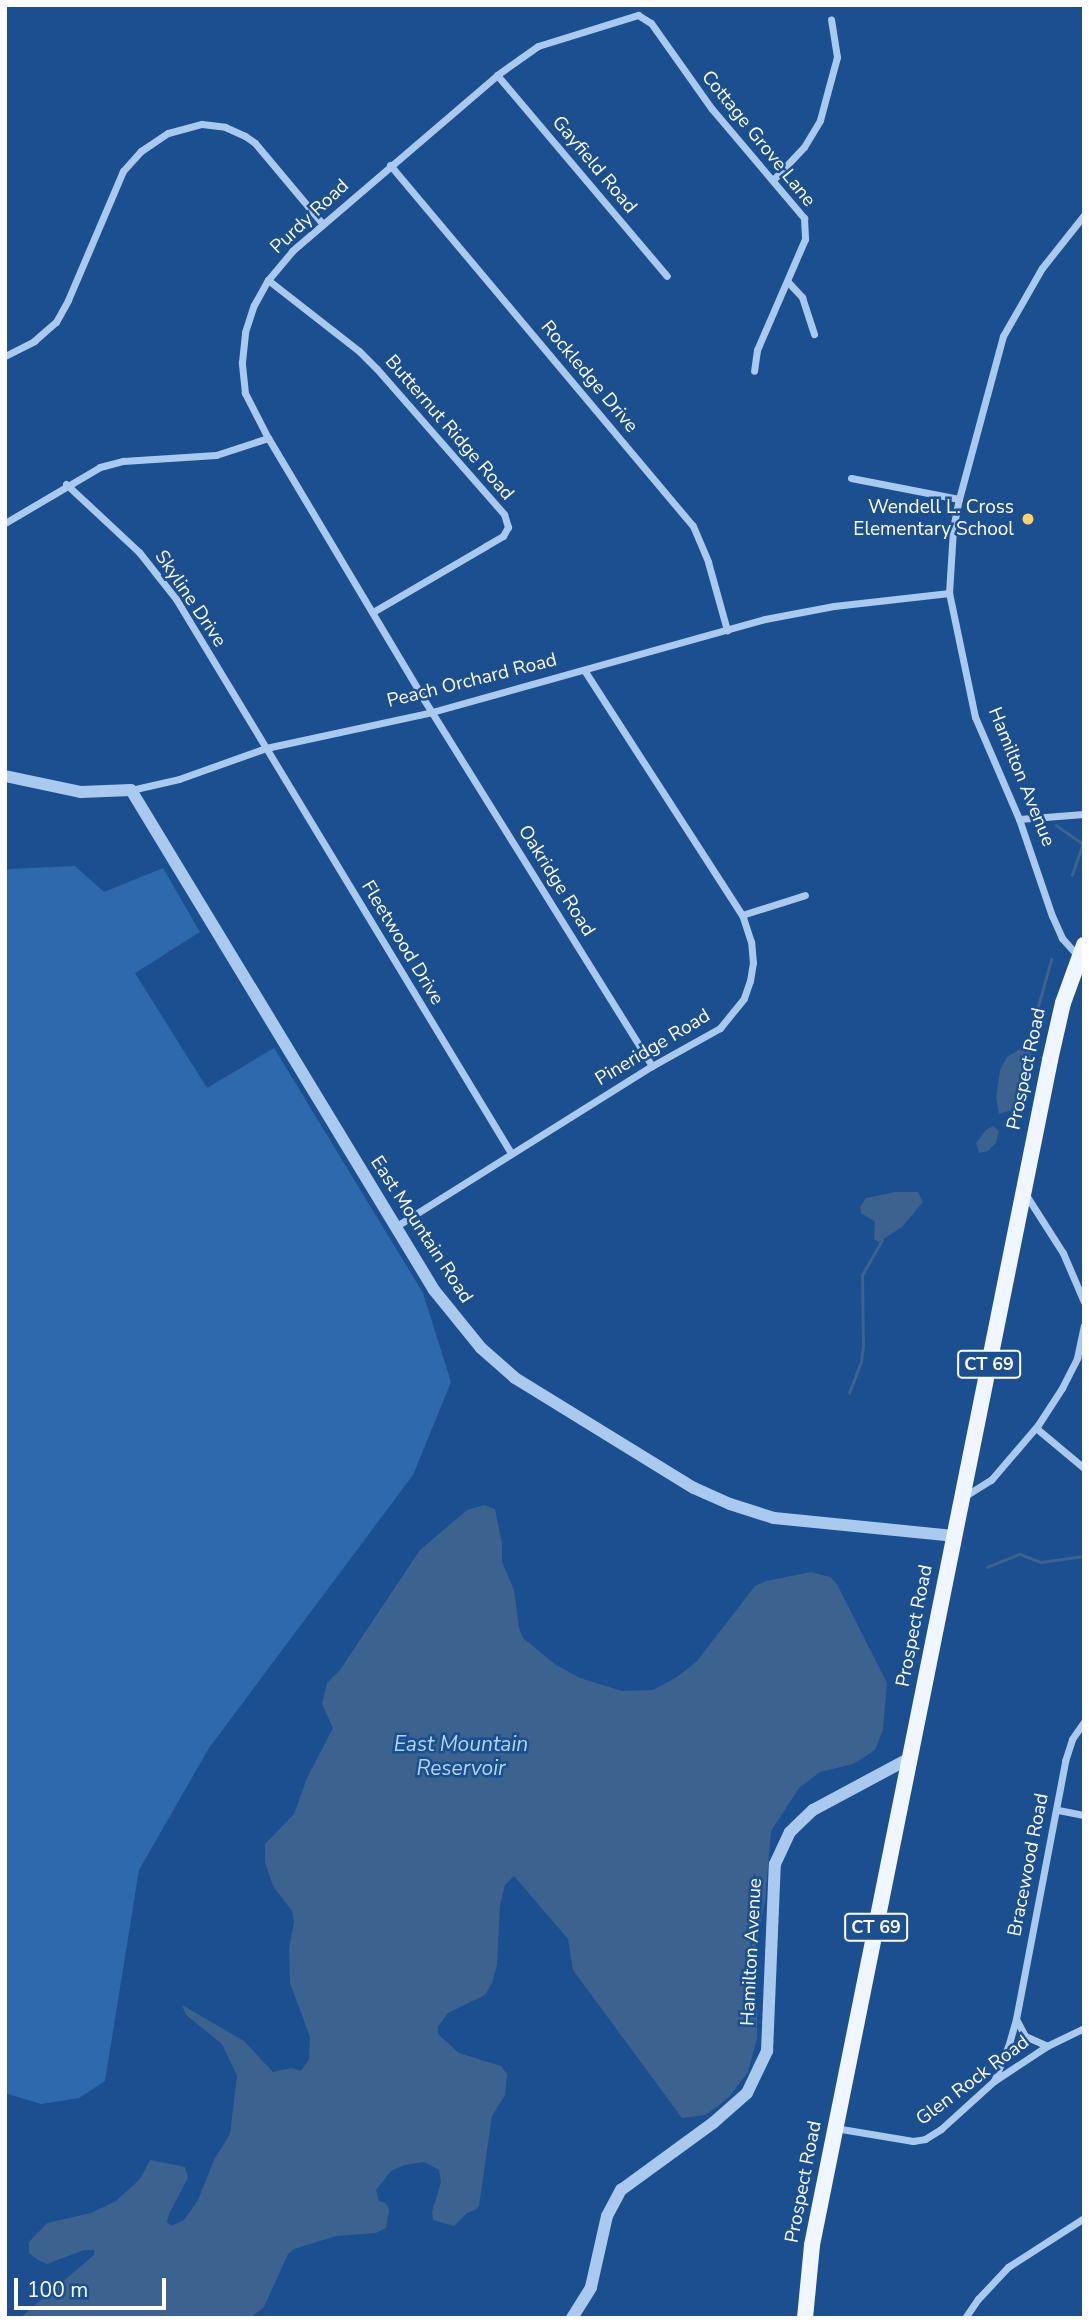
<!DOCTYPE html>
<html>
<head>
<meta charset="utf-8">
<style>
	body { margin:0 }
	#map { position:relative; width:1089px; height:2323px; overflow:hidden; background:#1b4f8f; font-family:"Nunito Sans",sans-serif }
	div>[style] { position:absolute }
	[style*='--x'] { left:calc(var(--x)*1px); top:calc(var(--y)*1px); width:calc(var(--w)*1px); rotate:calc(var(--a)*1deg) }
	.green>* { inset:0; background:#2e69ad }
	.water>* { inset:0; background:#3c6290 }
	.stream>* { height:2.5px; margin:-1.25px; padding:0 1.25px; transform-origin:1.25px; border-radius:1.25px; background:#3c6290 }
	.minor>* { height:7px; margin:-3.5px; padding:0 3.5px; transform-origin:3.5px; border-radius:3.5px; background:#a9c9ee }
	.tertiary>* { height:12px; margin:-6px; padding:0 6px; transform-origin:6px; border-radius:6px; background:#a9c9ee }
	.primary>* { height:16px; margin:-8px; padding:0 8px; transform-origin:8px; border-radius:8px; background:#f0f6ff }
	.dots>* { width:19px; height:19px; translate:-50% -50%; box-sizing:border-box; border:4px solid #1b4f8f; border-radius:50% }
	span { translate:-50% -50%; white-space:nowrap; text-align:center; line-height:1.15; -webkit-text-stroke:5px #1b4f8f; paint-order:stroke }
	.shield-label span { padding:2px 5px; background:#1b4f8f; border:2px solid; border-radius:5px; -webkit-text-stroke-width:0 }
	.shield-label { font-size:18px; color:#fff; font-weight:700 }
	.street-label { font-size:19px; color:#fff }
	.poi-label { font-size:19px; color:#fff }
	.right { translate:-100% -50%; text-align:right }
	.water-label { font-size:21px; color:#b5d3f5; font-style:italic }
	.frame { position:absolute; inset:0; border:7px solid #fff; pointer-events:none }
	.scale { position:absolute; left:14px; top:2278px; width:152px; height:32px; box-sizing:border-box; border:4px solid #fff; border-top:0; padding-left:9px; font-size:21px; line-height:24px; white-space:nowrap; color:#fff; -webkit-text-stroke:5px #1b4f8f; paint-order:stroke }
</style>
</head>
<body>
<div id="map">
	<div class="green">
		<div style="clip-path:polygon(75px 866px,104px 892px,163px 868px,200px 932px,135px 973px,207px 1088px,274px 1048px,423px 1293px,451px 1382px,413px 1475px,209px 1748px,139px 1870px,105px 2081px,79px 2098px,41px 2104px,5px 2093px,5px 872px,9px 869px)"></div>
	</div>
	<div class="water">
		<div style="clip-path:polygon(1027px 1045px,1031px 1055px,1030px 1086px,1015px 1109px,999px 1114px,996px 1098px,1000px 1070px,1007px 1057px)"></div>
		<div style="clip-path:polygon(993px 1126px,999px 1131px,996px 1143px,988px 1151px,979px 1153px,976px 1143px,986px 1130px)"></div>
		<div style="clip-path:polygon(896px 1192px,918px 1192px,923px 1202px,902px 1227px,879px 1242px,874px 1239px,875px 1222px,861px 1213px,860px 1207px,866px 1198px)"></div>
		<div style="clip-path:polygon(484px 1505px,495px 1509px,502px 1543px,502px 1562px,514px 1590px,519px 1628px,523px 1638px,556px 1665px,580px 1678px,622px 1691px,653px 1690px,677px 1677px,697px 1661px,755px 1586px,766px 1581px,811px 1572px,830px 1577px,837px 1584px,887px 1683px,883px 1730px,875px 1750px,853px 1764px,820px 1772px,799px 1788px,771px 1831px,765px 1901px,750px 1973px,757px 2011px,757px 2038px,748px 2072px,729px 2097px,717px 2107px,705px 2115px,682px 2118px,573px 1970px,568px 1939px,514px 1876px,505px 1885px,500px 1905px,497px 1965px,492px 1983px,485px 1995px,448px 2013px,438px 2027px,438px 2034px,459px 2053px,501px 2066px,507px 2074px,505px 2095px,492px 2116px,479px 2206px,475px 2210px,467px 2213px,454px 2226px,433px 2220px,432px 2212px,441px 2182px,439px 2170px,424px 2162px,404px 2165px,391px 2171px,376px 2190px,379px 2201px,386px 2203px,389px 2210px,386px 2228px,376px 2233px,336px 2236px,294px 2249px,288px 2254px,264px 2307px,250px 2318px,20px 2318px,94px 2255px,94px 2250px,84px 2250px,47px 2264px,38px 2260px,29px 2253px,29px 2242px,47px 2223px,91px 2213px,116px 2201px,140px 2179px,150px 2160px,185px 2167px,188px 2178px,169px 2214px,167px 2222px,171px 2226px,184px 2220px,198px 2200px,214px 2160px,230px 2134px,237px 2076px,222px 2044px,186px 2015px,182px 2005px,244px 2041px,273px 2072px,292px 2068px,301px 2071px,309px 2059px,310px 2037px,290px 1983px,289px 1949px,294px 1922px,292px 1911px,273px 1886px,265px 1862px,265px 1844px,294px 1814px,307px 1778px,333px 1728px,322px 1704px,327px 1683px,340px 1670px,420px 1550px,467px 1510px)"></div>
	</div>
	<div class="stream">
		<div style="--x:1056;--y:825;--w:32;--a:35"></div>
		<div style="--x:1072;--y:875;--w:34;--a:-71"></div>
		<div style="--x:1032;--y:1028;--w:71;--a:-74.4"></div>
		<div style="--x:849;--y:1393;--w:34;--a:-69"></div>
		<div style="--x:861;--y:1361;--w:15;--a:-82"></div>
		<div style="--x:863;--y:1346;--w:71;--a:-90.8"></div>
		<div style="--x:862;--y:1275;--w:40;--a:-60.3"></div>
		<div style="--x:987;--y:1567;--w:35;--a:-22"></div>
		<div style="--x:1020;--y:1554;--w:22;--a:21"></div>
		<div style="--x:1041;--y:1562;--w:43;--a:-7.9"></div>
	</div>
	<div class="minor">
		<div style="--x:497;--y:75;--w:263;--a:49.8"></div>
		<div style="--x:390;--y:165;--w:471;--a:50"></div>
		<div style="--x:693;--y:526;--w:39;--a:67"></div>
		<div style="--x:708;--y:562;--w:71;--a:74.4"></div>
		<div style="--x:773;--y:180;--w:45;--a:-46.8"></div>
		<div style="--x:804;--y:147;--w:31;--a:-59"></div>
		<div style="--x:820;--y:120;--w:65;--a:-74.9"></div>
		<div style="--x:837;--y:57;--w:38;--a:-99"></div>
		<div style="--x:268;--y:280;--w:115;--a:38"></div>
		<div style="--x:359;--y:351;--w:25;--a:45"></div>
		<div style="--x:377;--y:369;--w:193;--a:48.8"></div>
		<div style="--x:504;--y:514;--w:14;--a:73"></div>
		<div style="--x:508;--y:527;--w:10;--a:119"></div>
		<div style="--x:503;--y:536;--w:20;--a:150"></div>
		<div style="--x:486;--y:546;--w:131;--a:149.7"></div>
		<div style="--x:788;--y:282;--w:21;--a:47"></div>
		<div style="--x:802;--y:297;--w:39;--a:72"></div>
		<div style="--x:5;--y:356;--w:33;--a:-27"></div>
		<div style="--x:34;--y:341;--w:29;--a:-41"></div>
		<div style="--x:56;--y:322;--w:25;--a:-61"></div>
		<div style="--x:68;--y:300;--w:140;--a:-66.9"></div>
		<div style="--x:123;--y:171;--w:27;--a:-48"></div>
		<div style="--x:141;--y:151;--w:32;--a:-34"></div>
		<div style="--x:168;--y:133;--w:35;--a:-15"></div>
		<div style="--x:202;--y:124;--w:23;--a:7"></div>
		<div style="--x:225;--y:127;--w:22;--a:24"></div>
		<div style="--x:245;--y:136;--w:12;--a:35"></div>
		<div style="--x:255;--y:143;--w:104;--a:50.1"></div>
		<div style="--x:851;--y:478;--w:110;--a:11"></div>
		<div style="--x:66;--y:484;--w:100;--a:43"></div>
		<div style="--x:139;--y:552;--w:60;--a:51.8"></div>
		<div style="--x:176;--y:599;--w:647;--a:58.84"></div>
		<div style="--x:5;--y:523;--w:110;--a:-30.5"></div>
		<div style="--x:100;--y:467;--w:24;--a:-15"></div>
		<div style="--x:123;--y:461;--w:93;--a:-3.7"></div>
		<div style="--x:216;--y:455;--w:55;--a:-18.1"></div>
		<div style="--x:131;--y:790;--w:49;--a:-12.9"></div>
		<div style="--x:179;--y:779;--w:92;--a:-19.6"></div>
		<div style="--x:266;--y:748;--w:170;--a:-12.2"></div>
		<div style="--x:432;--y:712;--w:346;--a:-15.6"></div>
		<div style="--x:765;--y:619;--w:70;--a:-10.7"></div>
		<div style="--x:834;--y:606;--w:116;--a:-6.4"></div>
		<div style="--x:1019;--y:819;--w:65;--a:-4.4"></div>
		<div style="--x:742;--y:915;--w:66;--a:-17.6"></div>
		<div style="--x:1078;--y:956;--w:24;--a:-132"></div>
		<div style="--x:1062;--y:938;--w:24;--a:-114"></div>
		<div style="--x:1052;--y:916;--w:102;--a:-108.8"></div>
		<div style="--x:1019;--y:819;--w:111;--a:-113.3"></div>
		<div style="--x:975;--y:717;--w:127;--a:-101.8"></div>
		<div style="--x:949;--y:593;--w:64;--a:-86.4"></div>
		<div style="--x:953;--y:529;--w:31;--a:-79"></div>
		<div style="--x:959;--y:499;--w:169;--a:-74.9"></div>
		<div style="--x:1003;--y:336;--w:78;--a:-60.2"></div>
		<div style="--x:1042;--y:268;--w:68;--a:-51.6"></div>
		<div style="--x:652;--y:1066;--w:441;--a:-121.9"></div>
		<div style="--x:419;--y:691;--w:295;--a:-120.8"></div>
		<div style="--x:268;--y:438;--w:51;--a:-117.1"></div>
		<div style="--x:245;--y:393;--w:31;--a:-96"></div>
		<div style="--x:242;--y:362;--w:30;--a:-84"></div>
		<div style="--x:245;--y:332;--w:28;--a:-72"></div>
		<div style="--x:254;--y:305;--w:29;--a:-61"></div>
		<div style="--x:268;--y:280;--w:38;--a:-50"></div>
		<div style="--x:292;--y:251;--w:270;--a:-40.6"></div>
		<div style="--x:497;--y:75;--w:50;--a:-35.3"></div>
		<div style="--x:538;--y:46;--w:105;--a:-17.2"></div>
		<div style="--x:638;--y:15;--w:15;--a:32"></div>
		<div style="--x:651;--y:23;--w:105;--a:54.7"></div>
		<div style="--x:712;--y:109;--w:143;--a:49.8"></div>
		<div style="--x:804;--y:218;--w:21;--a:87"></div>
		<div style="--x:805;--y:239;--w:121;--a:113.4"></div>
		<div style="--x:757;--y:350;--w:21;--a:98"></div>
		<div style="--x:1026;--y:1195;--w:69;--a:57.5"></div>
		<div style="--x:1063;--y:1253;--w:53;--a:66.8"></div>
		<div style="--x:395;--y:1227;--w:303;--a:-32.1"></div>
		<div style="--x:652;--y:1066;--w:78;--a:-29.2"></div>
		<div style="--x:720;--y:1028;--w:38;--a:-51"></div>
		<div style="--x:744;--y:998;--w:18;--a:-71"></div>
		<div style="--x:750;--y:981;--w:18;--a:-81"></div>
		<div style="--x:753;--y:963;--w:21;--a:-95"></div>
		<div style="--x:751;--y:942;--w:28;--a:-108"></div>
		<div style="--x:742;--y:915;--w:290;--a:-122.8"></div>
		<div style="--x:1036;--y:1428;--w:62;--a:39.8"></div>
		<div style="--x:965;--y:1496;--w:31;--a:-32"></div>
		<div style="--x:991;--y:1480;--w:72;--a:-49.5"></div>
		<div style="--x:1038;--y:1425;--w:44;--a:-57"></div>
		<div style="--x:1062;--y:1388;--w:34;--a:-63"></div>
		<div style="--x:1077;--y:1358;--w:33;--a:-78"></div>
		<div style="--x:1058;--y:1810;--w:26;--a:11"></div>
		<div style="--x:1016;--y:2019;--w:19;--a:62"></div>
		<div style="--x:1025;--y:2036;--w:24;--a:24"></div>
		<div style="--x:994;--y:2081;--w:37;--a:-68"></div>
		<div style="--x:1008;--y:2047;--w:29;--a:-74"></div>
		<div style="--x:1016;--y:2019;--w:263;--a:-79.2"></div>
		<div style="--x:1065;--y:1761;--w:23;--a:-72"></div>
		<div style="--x:1072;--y:1739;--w:21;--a:-55"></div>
		<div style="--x:835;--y:2128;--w:79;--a:9.5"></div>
		<div style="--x:913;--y:2141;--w:12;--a:-9"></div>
		<div style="--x:925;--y:2139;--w:19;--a:-32"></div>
		<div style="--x:941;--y:2129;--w:72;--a:-42.2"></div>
		<div style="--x:994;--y:2081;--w:64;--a:-33.4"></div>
		<div style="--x:1047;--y:2046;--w:41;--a:-25.9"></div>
		<div style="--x:965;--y:2318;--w:23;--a:-56"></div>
		<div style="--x:978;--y:2299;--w:44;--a:-46.8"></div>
		<div style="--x:1008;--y:2267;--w:90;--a:-32.8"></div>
	</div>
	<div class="tertiary">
		<div style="--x:5;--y:776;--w:78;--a:11.9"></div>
		<div style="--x:81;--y:792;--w:50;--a:-2.3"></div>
		<div style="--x:131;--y:790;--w:585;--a:58.78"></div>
		<div style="--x:434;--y:1290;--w:75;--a:51"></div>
		<div style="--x:481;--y:1348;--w:45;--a:41.4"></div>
		<div style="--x:515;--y:1378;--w:210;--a:31.6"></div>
		<div style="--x:694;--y:1488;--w:39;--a:24"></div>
		<div style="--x:730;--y:1504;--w:46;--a:17.7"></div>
		<div style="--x:774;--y:1518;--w:180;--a:5.7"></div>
		<div style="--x:572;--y:2318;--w:36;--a:-58"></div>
		<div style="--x:591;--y:2287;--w:73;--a:-77.3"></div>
		<div style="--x:607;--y:2216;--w:30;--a:-62"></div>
		<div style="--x:621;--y:2190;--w:114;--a:-36.1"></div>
		<div style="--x:713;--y:2123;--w:45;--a:-41.4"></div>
		<div style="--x:747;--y:2093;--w:47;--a:-64.5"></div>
		<div style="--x:767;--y:2051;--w:187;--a:-87.6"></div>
		<div style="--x:775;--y:1864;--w:35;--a:-65"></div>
		<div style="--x:790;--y:1832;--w:32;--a:-44"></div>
		<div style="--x:813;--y:1810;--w:110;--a:-28.2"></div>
	</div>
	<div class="primary">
		<div style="--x:805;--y:2318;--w:73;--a:-84.5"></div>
		<div style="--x:812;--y:2245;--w:1209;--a:-78.64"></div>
		<div style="--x:1050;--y:1060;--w:58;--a:-77.2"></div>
		<div style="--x:1063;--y:1003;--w:62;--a:-70.1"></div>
	</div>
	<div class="dots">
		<div style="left:1028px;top:519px;background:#ffd166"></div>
	</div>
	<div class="shield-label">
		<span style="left:989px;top:1364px">CT 69</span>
		<span style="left:876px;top:1927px">CT 69</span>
	</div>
	<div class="street-label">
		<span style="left:758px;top:139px;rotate:51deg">Cottage Grove Lane</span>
		<span style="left:594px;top:165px;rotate:50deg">Gayfield Road</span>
		<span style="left:310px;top:217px;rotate:-43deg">Purdy Road</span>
		<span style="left:589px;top:377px;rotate:50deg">Rockledge Drive</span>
		<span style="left:449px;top:428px;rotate:49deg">Butternut Ridge Road</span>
		<span style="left:190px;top:599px;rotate:56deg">Skyline Drive</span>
		<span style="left:472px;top:681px;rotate:-14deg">Peach Orchard Road</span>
		<span style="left:1021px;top:777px;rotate:68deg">Hamilton Avenue</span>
		<span style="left:556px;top:881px;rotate:58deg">Oakridge Road</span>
		<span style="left:402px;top:943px;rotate:59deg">Fleetwood Drive</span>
		<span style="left:653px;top:1048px;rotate:-31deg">Pineridge Road</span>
		<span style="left:1027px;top:1069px;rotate:-78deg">Prospect Road</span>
		<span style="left:421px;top:1230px;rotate:57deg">East Mountain Road</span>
		<span style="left:915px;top:1626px;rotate:-79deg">Prospect Road</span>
		<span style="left:1029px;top:1865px;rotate:-79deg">Bracewood Road</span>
		<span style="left:752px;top:1952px;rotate:-87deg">Hamilton Avenue</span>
		<span style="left:973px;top:2081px;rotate:-37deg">Glen Rock Road</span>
		<span style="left:804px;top:2182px;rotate:-79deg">Prospect Road</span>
	</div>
	<div class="poi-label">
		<span class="right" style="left:1014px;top:519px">Wendell L. Cross<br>Elementary School</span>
	</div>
	<div class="water-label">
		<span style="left:461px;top:1756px">East Mountain<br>Reservoir</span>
	</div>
	<div class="frame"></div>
	<div class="scale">100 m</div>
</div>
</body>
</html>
